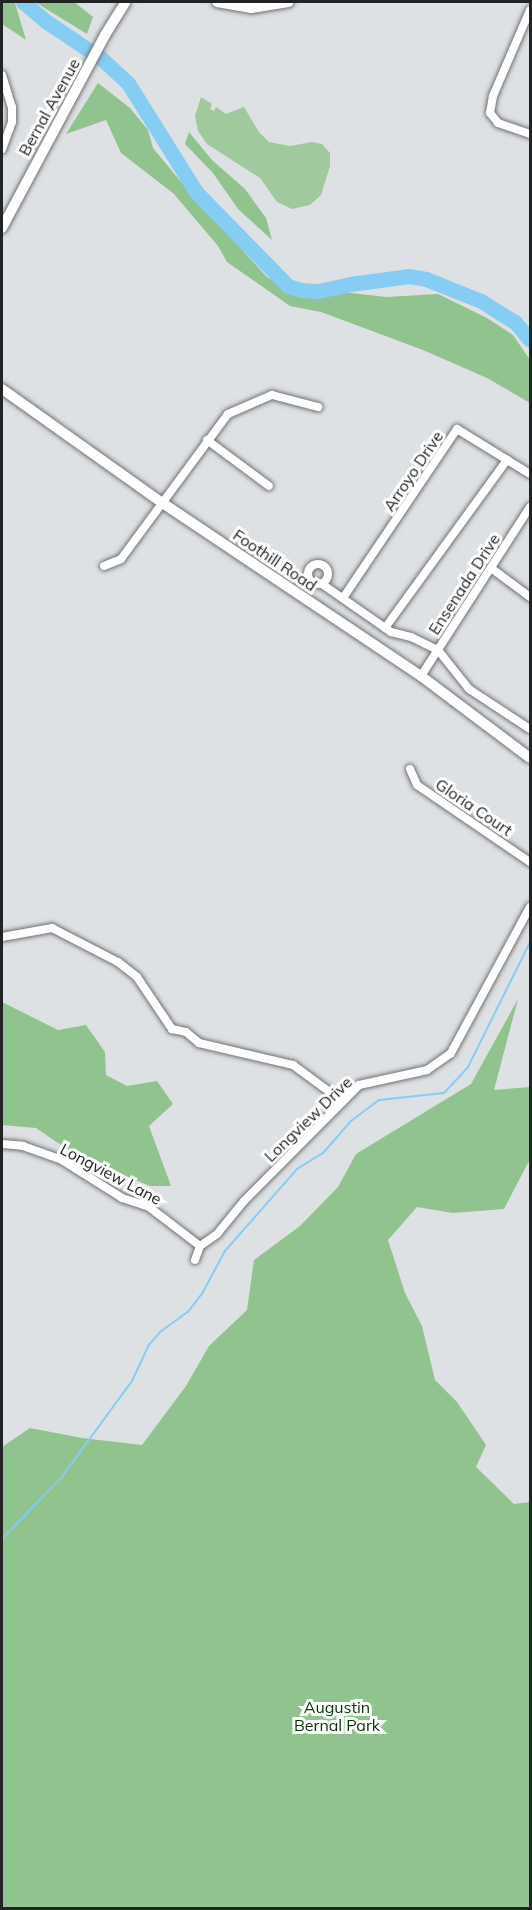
<!DOCTYPE html>
<html>
<head>
<meta charset="utf-8">
<style>
	body { margin:0 }
	#map { position:relative; width:532px; height:1910px; overflow:hidden; background:#dee1e4; font-family:Mulish,sans-serif }
	div>[style] { position:absolute }
	[style*='--x'] { left:calc(var(--x)*1px); top:calc(var(--y)*1px); width:calc(var(--w)*1px); rotate:calc(var(--a)*1deg) }
	.green>* { inset:0; background:#a0c99d }
	.forest>* { inset:0; background:#91c38e }
	.stream>* { height:2px; margin:-1px; padding:0 1px; transform-origin:1px; border-radius:1px; background:#86cdf4 }
	.river>* { height:15px; margin:-7.5px; padding:0 7.5px; transform-origin:7.5px; border-radius:7.5px; background:#86cdf4 }
	.roads { filter:drop-shadow(0 0 2px #717376) drop-shadow(0 0 2px #717376) }
	.street>* { height:8px; margin:-4px; padding:0 4px; transform-origin:4px; border-radius:4px; background:#fff }
	.street>.ring { margin:-4px; padding:0; box-sizing:content-box; background:none; border:8px solid #fff; border-radius:50% }
	.secondary>* { height:10px; margin:-5px; padding:0 5px; transform-origin:5px; border-radius:5px; background:#fff }
	span { translate:-50% -50%; white-space:nowrap; text-align:center; line-height:1.15; -webkit-text-stroke:6px #fff; paint-order:stroke }
	.street-label { font-size:16px; color:#222324 }
	.park-label { font-size:16px; color:#013603 }
	.frame { position:absolute; inset:0; border:3px solid #222324; pointer-events:none }
</style>
</head>
<body>
<div id="map">
	<div class="green">
		<div style="clip-path:polygon(201px 97px,212px 104px,210px 109px,214px 111px,216px 107px,226px 114px,244px 107px,259px 132px,269px 142px,290px 146px,312px 142px,322px 144px,330px 153px,330px 166px,321px 195px,310px 205px,292px 209px,277px 202px,260px 178px,207px 144px,198px 131px,195px 116px)"></div>
	</div>
	<div class="forest">
		<div style="clip-path:polygon(2px 2px,15px 3px,26px 40px,2px 24px)"></div>
		<div style="clip-path:polygon(35px 2px,74px 2px,93px 17px,87px 34px)"></div>
		<div style="clip-path:polygon(98px 83px,130px 108px,148px 130px,153px 148px,191px 194px,267px 277px,303px 298px,343px 292px,386px 297px,438px 294px,487px 318px,513px 335px,530px 360px,530px 403px,487px 378px,423px 350px,321px 312px,290px 306px,227px 262px,218px 246px,174px 194px,121px 153px,106px 120px,66px 134px)"></div>
		<div style="clip-path:polygon(189px 132px,212px 160px,245px 189px,266px 218px,272px 240px,238px 209px,213px 173px,185px 144px)"></div>
		<div style="clip-path:polygon(518px 999px,494px 1090px,530px 1087px,530px 1159px,504px 1209px,453px 1213px,417px 1207px,388px 1240px,405px 1293px,422px 1326px,435px 1380px,457px 1402px,486px 1445px,476px 1467px,514px 1504px,530px 1502px,530px 1908px,2px 1908px,2px 1447px,30px 1428px,82px 1438px,142px 1445px,186px 1386px,209px 1346px,247px 1310px,254px 1260px,300px 1226px,338px 1187px,356px 1154px,471px 1084px)"></div>
		<div style="clip-path:polygon(2px 1002px,58px 1030px,86px 1025px,105px 1052px,106px 1075px,127px 1086px,157px 1081px,173px 1104px,149px 1126px,171px 1186px,150px 1186px,77px 1156px,36px 1128px,2px 1125px)"></div>
	</div>
	<div class="stream">
		<div style="--x:2;--y:1539;--w:85;--a:-46"></div>
		<div style="--x:61;--y:1478;--w:120;--a:-53.8"></div>
		<div style="--x:132;--y:1381;--w:38;--a:-65"></div>
		<div style="--x:148;--y:1346;--w:18;--a:-49"></div>
		<div style="--x:160;--y:1332;--w:34;--a:-36"></div>
		<div style="--x:188;--y:1312;--w:25;--a:-53"></div>
		<div style="--x:203;--y:1292;--w:47;--a:-61.8"></div>
		<div style="--x:225;--y:1251;--w:109;--a:-48.7"></div>
		<div style="--x:297;--y:1169;--w:31;--a:-32"></div>
		<div style="--x:323;--y:1153;--w:43;--a:-48.8"></div>
		<div style="--x:351;--y:1121;--w:35;--a:-37"></div>
		<div style="--x:379;--y:1100;--w:65;--a:-6.1"></div>
		<div style="--x:444;--y:1093;--w:35;--a:-47"></div>
		<div style="--x:468;--y:1067;--w:140;--a:-63.6"></div>
	</div>
	<div class="river">
		<div style="--x:23;--y:2;--w:31;--a:40"></div>
		<div style="--x:47;--y:22;--w:66;--a:33.9"></div>
		<div style="--x:102;--y:59;--w:35;--a:43"></div>
		<div style="--x:128;--y:83;--w:128;--a:58"></div>
		<div style="--x:196;--y:192;--w:132;--a:45.6"></div>
		<div style="--x:288;--y:286;--w:14;--a:17"></div>
		<div style="--x:301;--y:290;--w:17;--a:3"></div>
		<div style="--x:318;--y:291;--w:33;--a:-12"></div>
		<div style="--x:350;--y:284;--w:60;--a:-7.7"></div>
		<div style="--x:409;--y:276;--w:17;--a:10"></div>
		<div style="--x:426;--y:279;--w:59;--a:21.8"></div>
		<div style="--x:481;--y:301;--w:40;--a:32"></div>
		<div style="--x:515;--y:322;--w:23;--a:50"></div>
	</div>
	<div class="roads">
		<div class="street">
			<div style="--x:530;--y:10;--w:94;--a:113.3"></div>
			<div style="--x:493;--y:96;--w:17;--a:100"></div>
			<div style="--x:490;--y:113;--w:13;--a:51"></div>
			<div style="--x:498;--y:123;--w:34;--a:19"></div>
			<div style="--x:2;--y:75;--w:34;--a:73"></div>
			<div style="--x:12;--y:107;--w:15;--a:90"></div>
			<div style="--x:12;--y:122;--w:29;--a:110"></div>
			<div style="--x:207;--y:440;--w:77;--a:36.6"></div>
			<div class="ring" style="left:308px;top:564px;width:12px;height:12px"></div>
			<div style="--x:104;--y:566;--w:18;--a:-22"></div>
			<div style="--x:121;--y:559;--w:180;--a:-53.6"></div>
			<div style="--x:228;--y:414;--w:48;--a:-23.4"></div>
			<div style="--x:272;--y:395;--w:48;--a:14.6"></div>
			<div style="--x:491;--y:568;--w:49;--a:36.6"></div>
			<div style="--x:322;--y:584;--w:84;--a:34.8"></div>
			<div style="--x:391;--y:632;--w:21;--a:14"></div>
			<div style="--x:411;--y:637;--w:30;--a:26"></div>
			<div style="--x:438;--y:650;--w:50;--a:51.5"></div>
			<div style="--x:469;--y:689;--w:73;--a:33.3"></div>
			<div style="--x:343;--y:598;--w:204;--a:-56"></div>
			<div style="--x:457;--y:429;--w:86;--a:31.7"></div>
			<div style="--x:385;--y:628;--w:208;--a:-54"></div>
			<div style="--x:421;--y:676;--w:201;--a:-57.2"></div>
			<div style="--x:410;--y:769;--w:17;--a:66"></div>
			<div style="--x:417;--y:785;--w:137;--a:34.3"></div>
			<div style="--x:2;--y:937;--w:51;--a:-10.2"></div>
			<div style="--x:52;--y:928;--w:74;--a:27.3"></div>
			<div style="--x:118;--y:962;--w:24;--a:38"></div>
			<div style="--x:137;--y:977;--w:63;--a:56.1"></div>
			<div style="--x:172;--y:1029;--w:14;--a:12"></div>
			<div style="--x:186;--y:1032;--w:17;--a:40"></div>
			<div style="--x:199;--y:1043;--w:97;--a:13.2"></div>
			<div style="--x:293;--y:1065;--w:61;--a:36.3"></div>
			<div style="--x:2;--y:1144;--w:21;--a:5"></div>
			<div style="--x:23;--y:1146;--w:41;--a:19.7"></div>
			<div style="--x:62;--y:1160;--w:71;--a:32.3"></div>
			<div style="--x:122;--y:1198;--w:28;--a:18"></div>
			<div style="--x:149;--y:1207;--w:64;--a:37.4"></div>
			<div style="--x:195;--y:1260;--w:15;--a:-70"></div>
			<div style="--x:200;--y:1246;--w:21;--a:-35"></div>
			<div style="--x:217;--y:1234;--w:43;--a:-50.7"></div>
			<div style="--x:244;--y:1201;--w:163;--a:-45.2"></div>
			<div style="--x:359;--y:1085;--w:70;--a:-12.4"></div>
			<div style="--x:427;--y:1070;--w:29;--a:-35"></div>
			<div style="--x:451;--y:1053;--w:166;--a:-61.6"></div>
		</div>
		<div class="secondary">
			<div style="--x:217;--y:2;--w:35;--a:10"></div>
			<div style="--x:251;--y:8;--w:38;--a:-9"></div>
			<div style="--x:2;--y:228;--w:219;--a:-61.9"></div>
			<div style="--x:105;--y:35;--w:39;--a:-58"></div>
			<div style="--x:2;--y:389;--w:195;--a:35.4"></div>
			<div style="--x:161;--y:502;--w:313;--a:33.8"></div>
			<div style="--x:421;--y:676;--w:136;--a:37"></div>
		</div>
	</div>
	<div class="street-label">
		<span style="left:49px;top:107px;rotate:-61deg">Bernal Avenue</span>
		<span style="left:413px;top:471px;rotate:-56deg">Arroyo Drive</span>
		<span style="left:275px;top:560px;rotate:34deg">Foothill Road</span>
		<span style="left:464px;top:584px;rotate:-57deg">Ensenada Drive</span>
		<span style="left:474px;top:807px;rotate:34deg">Gloria Court</span>
		<span style="left:308px;top:1119px;rotate:-44deg">Longview Drive</span>
		<span style="left:111px;top:1174px;rotate:28deg">Longview Lane</span>
	</div>
	<div class="park-label">
		<span style="left:337px;top:1716px">Augustin<br>Bernal Park</span>
	</div>
	<div class="frame"></div>
</div>
</body>
</html>
